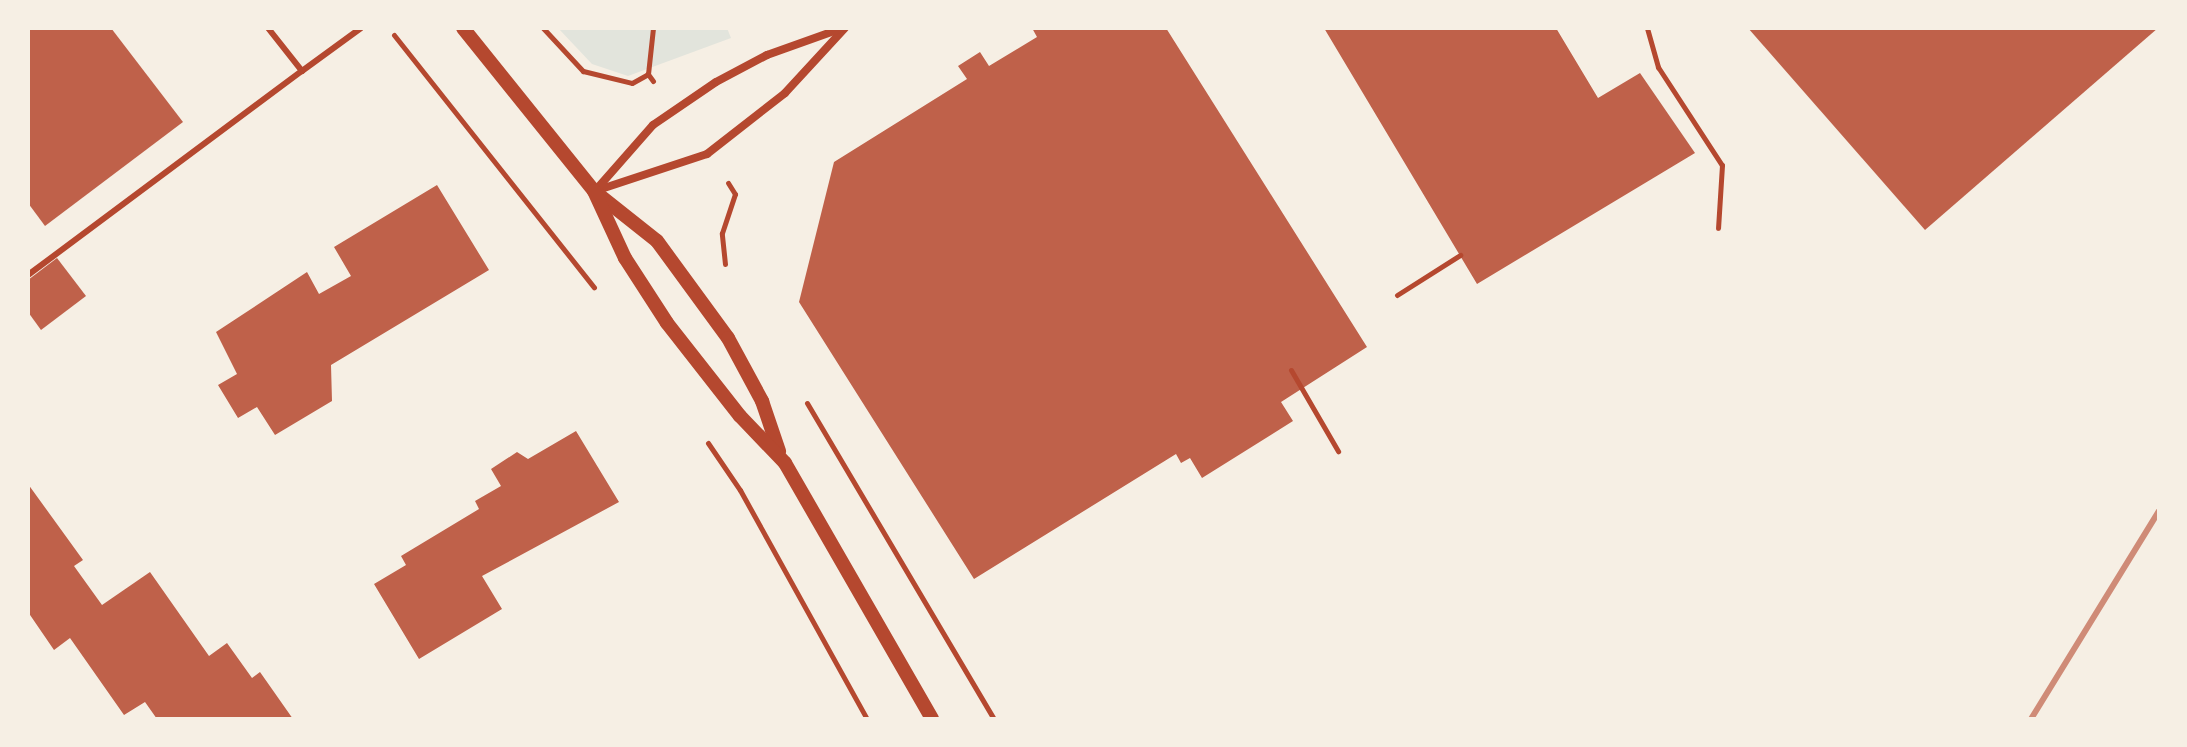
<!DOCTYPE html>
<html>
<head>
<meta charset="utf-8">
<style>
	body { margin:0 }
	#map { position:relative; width:2187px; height:747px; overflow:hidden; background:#f6efe4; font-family:Poppins,sans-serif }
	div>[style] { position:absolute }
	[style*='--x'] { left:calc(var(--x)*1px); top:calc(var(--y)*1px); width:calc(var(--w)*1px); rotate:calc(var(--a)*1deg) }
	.green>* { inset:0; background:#e2e4dc }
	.building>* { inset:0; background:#bf614a }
	.path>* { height:5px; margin:-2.5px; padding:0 2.5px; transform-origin:2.5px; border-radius:2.5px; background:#b5482f }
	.service>* { height:6px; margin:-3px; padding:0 3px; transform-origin:3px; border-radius:3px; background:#b5482f }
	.minor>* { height:8px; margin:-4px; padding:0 4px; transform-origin:4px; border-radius:4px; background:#b5482f }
	.tertiary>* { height:14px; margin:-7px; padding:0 7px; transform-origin:7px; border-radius:7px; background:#b5482f }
	.rail>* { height:6px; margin:-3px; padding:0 3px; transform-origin:3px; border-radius:3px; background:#cf8b77 }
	span { translate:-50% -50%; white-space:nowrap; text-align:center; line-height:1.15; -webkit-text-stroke:8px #f6efe4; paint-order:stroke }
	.frame { position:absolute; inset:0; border:30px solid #f6efe4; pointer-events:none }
</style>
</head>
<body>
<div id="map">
	<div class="green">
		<div style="clip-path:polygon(558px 28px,727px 28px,731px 38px,628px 76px,592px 64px)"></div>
	</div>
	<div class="building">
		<div style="clip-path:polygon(28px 28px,111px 28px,183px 122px,45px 226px,28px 203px)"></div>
		<div style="clip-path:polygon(1032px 28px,1166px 28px,1367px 347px,1281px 402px,1293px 421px,1202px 478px,1190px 458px,1181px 463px,1176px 454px,974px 579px,799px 302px,834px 162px,967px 79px,958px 66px,980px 52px,989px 66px,1037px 37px)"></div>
		<div style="clip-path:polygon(1324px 28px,1556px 28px,1598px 98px,1640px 73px,1695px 153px,1477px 284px)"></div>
		<div style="clip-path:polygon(1748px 28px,2158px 28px,1925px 230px)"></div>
		<div style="clip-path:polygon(437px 185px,489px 270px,331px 365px,332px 401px,275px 435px,257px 407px,238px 418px,218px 385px,237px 374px,216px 332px,307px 272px,319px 294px,351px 276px,334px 247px)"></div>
		<div style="clip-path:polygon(57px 258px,86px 296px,41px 330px,28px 312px,28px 280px)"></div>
		<div style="clip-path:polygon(576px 431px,619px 502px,482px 576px,502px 609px,419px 659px,374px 584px,406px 565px,401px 556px,479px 509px,475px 501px,501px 486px,491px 469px,517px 452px,528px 459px)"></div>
		<div style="clip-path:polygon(28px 484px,83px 560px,74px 566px,102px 605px,150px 572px,209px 656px,227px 643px,252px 678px,260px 672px,293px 719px,157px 719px,145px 702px,124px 715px,70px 638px,54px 650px,28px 612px)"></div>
	</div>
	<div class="path">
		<div style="--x:543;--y:28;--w:59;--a:47.1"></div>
		<div style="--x:583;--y:71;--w:50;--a:13.8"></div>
		<div style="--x:632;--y:83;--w:18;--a:-29"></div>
		<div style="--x:1647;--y:28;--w:41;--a:74.2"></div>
		<div style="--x:1658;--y:67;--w:117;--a:56.9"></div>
		<div style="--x:1722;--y:165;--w:63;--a:93.6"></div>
		<div style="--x:394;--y:35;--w:322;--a:51.6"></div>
		<div style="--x:653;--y:81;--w:9;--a:-126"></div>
		<div style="--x:648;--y:74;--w:46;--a:-83.8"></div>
		<div style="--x:725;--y:264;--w:31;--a:-96"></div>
		<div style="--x:722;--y:233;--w:41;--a:-71.6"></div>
		<div style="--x:735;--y:194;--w:13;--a:-122"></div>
		<div style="--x:1397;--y:295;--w:75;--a:-32.4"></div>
		<div style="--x:1291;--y:370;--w:94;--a:59.9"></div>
		<div style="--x:807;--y:403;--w:367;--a:59.4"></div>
		<div style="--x:708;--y:443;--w:57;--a:55.8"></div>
		<div style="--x:740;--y:490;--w:262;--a:61"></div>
	</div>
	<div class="service">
		<div style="--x:268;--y:28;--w:55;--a:51.7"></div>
		<div style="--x:302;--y:71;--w:73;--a:-36.1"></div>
		<div style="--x:28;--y:275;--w:342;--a:-36.7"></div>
	</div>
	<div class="minor">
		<div style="--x:595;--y:191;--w:118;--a:-18.3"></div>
		<div style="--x:707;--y:154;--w:99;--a:-38"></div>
		<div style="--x:785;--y:93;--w:88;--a:-47.3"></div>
		<div style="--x:595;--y:191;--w:88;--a:-48.7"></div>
		<div style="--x:653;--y:125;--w:76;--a:-34.3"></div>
		<div style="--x:716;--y:82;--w:58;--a:-27.9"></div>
		<div style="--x:767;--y:55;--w:81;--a:-19.6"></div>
	</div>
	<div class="tertiary">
		<div style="--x:463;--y:28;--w:209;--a:51.2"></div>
		<div style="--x:594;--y:191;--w:80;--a:38.4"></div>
		<div style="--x:657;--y:241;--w:120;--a:53.8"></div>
		<div style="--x:728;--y:338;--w:72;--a:61.6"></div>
		<div style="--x:762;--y:401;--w:53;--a:71.2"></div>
		<div style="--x:594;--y:191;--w:74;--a:65.2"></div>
		<div style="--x:625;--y:258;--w:77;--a:57.1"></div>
		<div style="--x:667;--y:323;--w:118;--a:51.9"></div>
		<div style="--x:740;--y:416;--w:65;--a:46.2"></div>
		<div style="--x:785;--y:463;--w:295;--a:60.1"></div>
	</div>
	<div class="rail">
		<div style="--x:2031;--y:719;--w:244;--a:-58.4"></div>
	</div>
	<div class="frame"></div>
</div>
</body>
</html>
